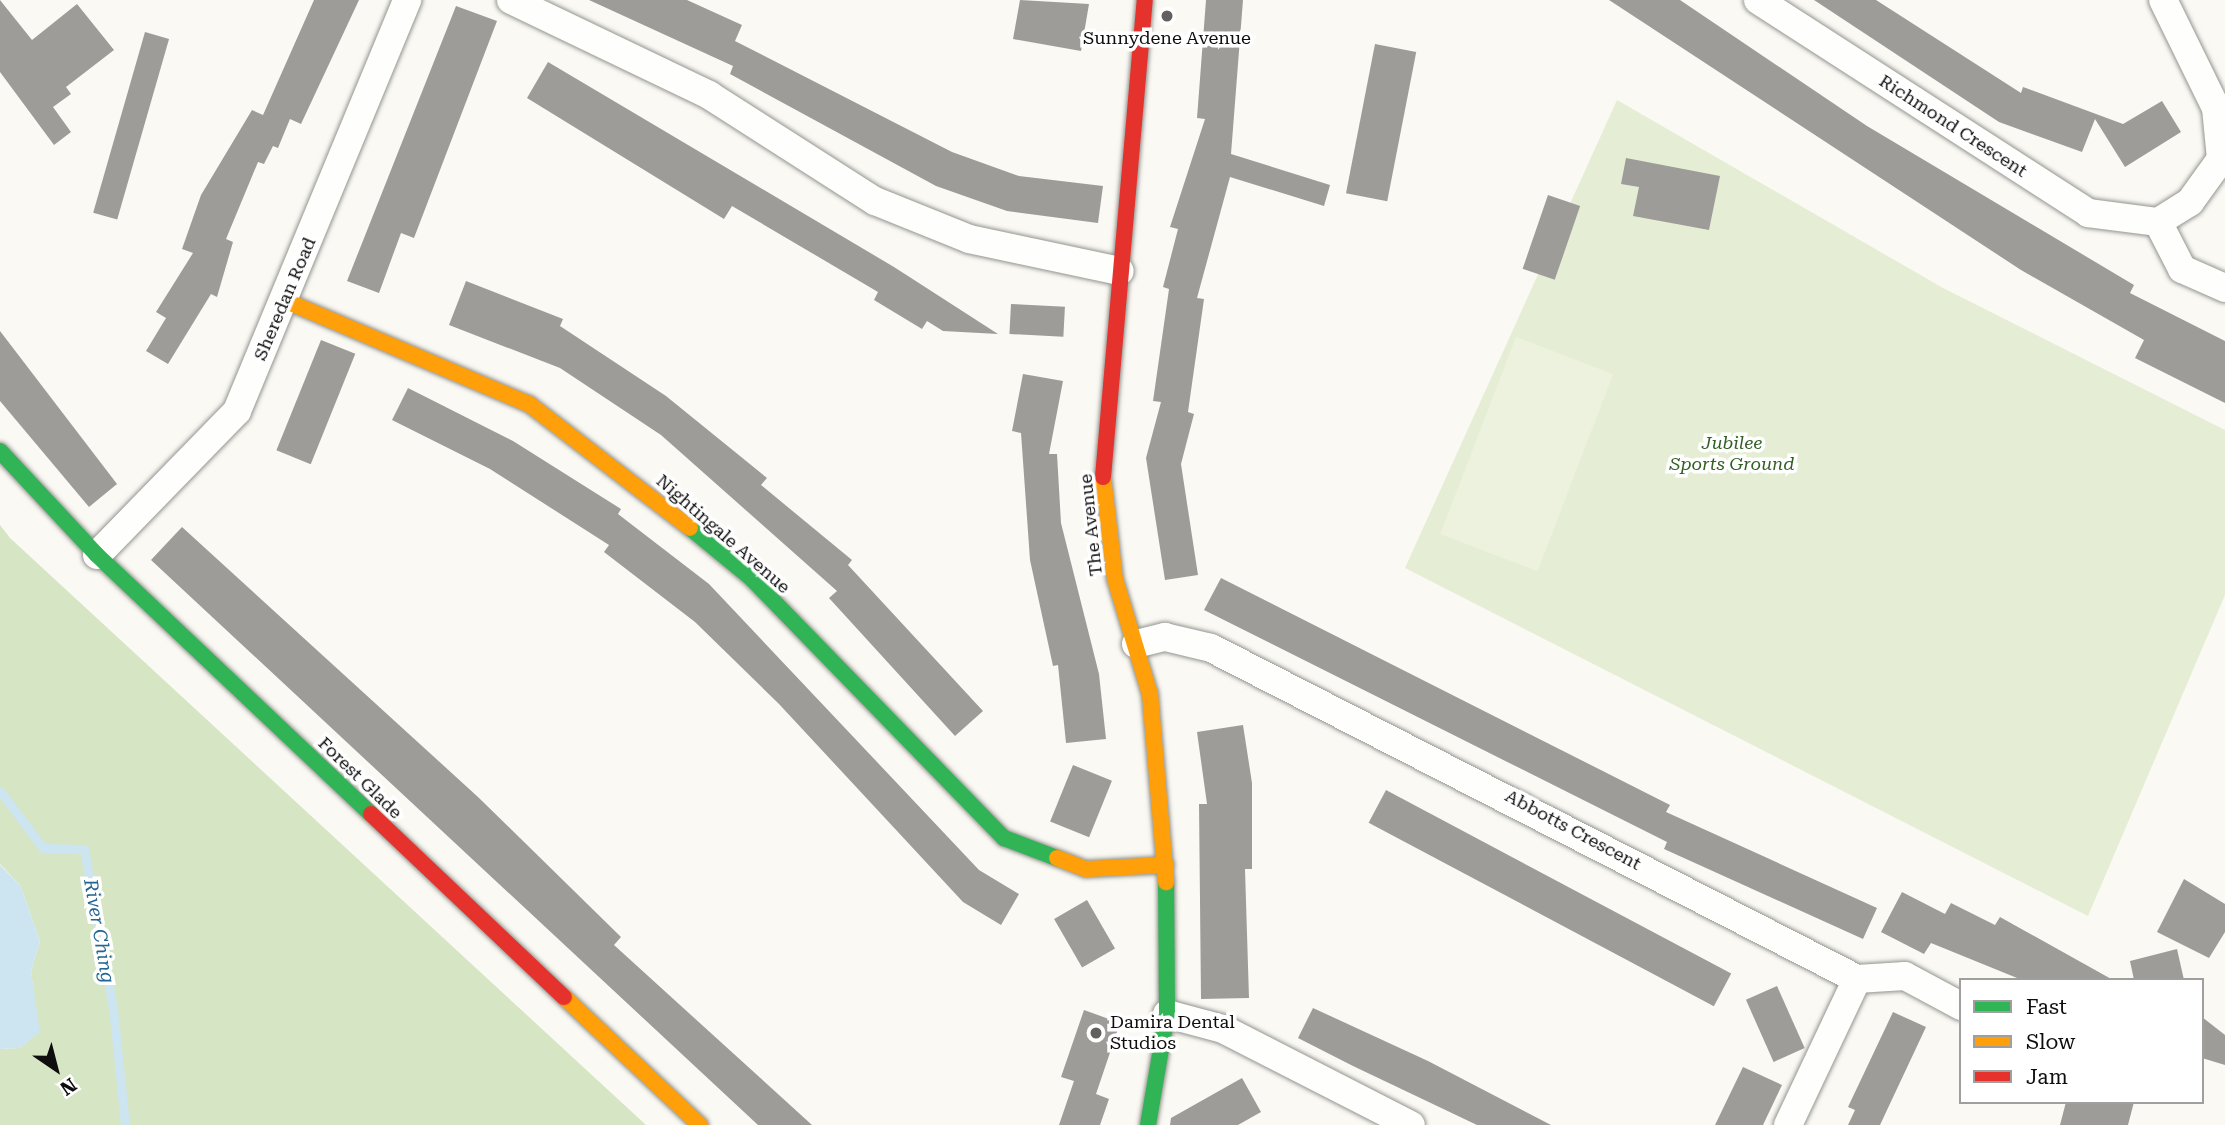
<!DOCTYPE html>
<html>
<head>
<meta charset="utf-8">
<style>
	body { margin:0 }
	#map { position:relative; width:2225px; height:1125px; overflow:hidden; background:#faf9f3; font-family:"Roboto Serif",serif }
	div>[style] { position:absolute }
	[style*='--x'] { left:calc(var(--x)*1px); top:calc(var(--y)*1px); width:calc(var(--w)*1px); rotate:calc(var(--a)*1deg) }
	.green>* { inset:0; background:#e5eed5 }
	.forest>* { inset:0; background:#d6e5c4 }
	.pitch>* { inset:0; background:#edf2de; transform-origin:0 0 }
	.water>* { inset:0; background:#cce5f1 }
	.stream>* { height:9px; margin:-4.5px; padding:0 4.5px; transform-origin:4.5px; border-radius:4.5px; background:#cce5f1 }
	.building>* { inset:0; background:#9e9c98; transform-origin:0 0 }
	.roads { filter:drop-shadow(0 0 2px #949491) drop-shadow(0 0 2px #949491) }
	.street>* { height:28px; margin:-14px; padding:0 14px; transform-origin:14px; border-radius:14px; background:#fefefd }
	.fast>* { height:16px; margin:-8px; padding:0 8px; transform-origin:8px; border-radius:8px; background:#30b455 }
	.slow>* { height:16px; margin:-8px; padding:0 8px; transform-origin:8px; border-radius:8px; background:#ff9f0a }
	.jam>* { height:16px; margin:-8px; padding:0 8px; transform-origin:8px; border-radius:8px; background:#e5322d }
	.dots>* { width:19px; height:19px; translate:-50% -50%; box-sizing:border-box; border:4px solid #fff; border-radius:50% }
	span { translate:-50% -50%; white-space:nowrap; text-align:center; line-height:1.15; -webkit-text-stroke:7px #fff; paint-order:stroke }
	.poi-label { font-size:18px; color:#0e0e0e }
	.left { translate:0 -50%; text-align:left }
	.street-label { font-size:18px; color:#0e0e0e }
	.park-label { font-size:18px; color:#325f24; font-style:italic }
	.water-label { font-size:19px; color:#236693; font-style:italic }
	.legend { position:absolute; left:1959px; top:978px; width:245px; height:126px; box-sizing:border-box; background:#fff; border:2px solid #9f9f9f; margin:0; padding:9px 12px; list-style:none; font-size:21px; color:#0e0e0e }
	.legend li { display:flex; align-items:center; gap:14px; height:35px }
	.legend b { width:35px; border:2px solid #9f9f9f }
	.north { position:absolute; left:21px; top:1034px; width:70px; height:70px; -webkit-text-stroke:5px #fff; paint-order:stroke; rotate:145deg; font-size:19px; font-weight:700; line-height:28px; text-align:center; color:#0e0e0e }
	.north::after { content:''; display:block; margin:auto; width:24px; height:32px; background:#0e0e0e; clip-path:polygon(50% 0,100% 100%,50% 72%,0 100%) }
</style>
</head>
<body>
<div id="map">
	<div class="green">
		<div style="clip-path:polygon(1617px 100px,1943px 288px,2225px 430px,2225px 595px,2088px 916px,1405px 568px)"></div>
	</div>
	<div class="forest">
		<div style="clip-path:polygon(0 525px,10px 538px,646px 1125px,0 1125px,0 1049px,20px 1048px,39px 1032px,31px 971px,40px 941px,20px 885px,0 864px)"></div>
	</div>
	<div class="pitch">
		<div style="left:1516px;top:337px;width:104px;height:211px;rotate:21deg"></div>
	</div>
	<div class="water">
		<div style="clip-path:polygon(0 865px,20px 885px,40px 941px,31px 971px,40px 1032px,20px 1048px,0 1049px)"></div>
	</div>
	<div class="stream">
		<div style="--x:0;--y:791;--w:71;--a:53"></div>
		<div style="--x:43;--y:848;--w:41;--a:1.4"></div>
		<div style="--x:84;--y:849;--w:162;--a:79.7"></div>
		<div style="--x:113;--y:1008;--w:118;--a:84.1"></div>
	</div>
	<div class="building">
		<div style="clip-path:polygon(0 0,32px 40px,77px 4px,114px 50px,66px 87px,71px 94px,53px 107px,71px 132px,54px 145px,0 72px)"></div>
		<div style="clip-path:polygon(314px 0,359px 0,301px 124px,290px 119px,278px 148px,273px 146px,264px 164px,258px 162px,226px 239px,233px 242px,217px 297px,211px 294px,168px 364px,146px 351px,166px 318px,156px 312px,193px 253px,182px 249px,201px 195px,252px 110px,263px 115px)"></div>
		<div style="clip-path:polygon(589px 0,687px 0,742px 25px,735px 41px,952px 152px,1019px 176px,1103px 186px,1098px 223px,1007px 211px,936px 186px,730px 74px,733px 66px)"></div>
		<div style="clip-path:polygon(1020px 0,1089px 4px,1081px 51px,1013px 39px)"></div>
		<div style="clip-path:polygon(1206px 0,1243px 0,1231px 154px,1330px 185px,1324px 206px,1230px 177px,1197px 298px,1204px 299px,1188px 412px,1194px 414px,1181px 464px,1198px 575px,1165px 580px,1146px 458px,1161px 402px,1153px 401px,1169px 289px,1163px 287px,1178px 229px,1170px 227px,1205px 119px,1197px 118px)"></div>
		<div style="clip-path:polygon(1609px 0,1680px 0,1867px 126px,2134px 285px,2130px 293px,2225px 341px,2225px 403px,2135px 358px,2144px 340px,2021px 270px)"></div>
		<div style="clip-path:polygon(1814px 0,1876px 0,2021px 93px,2023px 87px,2123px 124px,2162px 101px,2181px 132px,2125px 167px,2095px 119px,2082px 152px,1999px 122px)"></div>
		<div style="clip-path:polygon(456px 6px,497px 21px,414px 238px,401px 233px,379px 293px,347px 281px)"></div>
		<div style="left:145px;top:32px;width:25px;height:188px;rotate:16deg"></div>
		<div style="left:1375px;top:44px;width:42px;height:152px;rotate:11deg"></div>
		<div style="clip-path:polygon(548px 62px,894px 267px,998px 334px,943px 331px,927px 321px,922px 329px,874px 300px,878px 292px,732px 206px,724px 219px,527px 98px)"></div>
		<div style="clip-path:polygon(1626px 158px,1720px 176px,1709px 230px,1633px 216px,1639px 187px,1621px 184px)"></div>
		<div style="left:1548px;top:195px;width:34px;height:78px;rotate:19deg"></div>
		<div style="clip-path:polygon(466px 281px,563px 319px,560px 326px,666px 396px,767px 478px,761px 485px,852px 560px,848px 565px,983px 711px,955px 736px,829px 598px,837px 591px,661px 435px,560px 368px,449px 325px)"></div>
		<div style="left:1011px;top:304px;width:54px;height:30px;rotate:3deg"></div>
		<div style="clip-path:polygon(0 331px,117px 484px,89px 507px,0 401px)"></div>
		<div style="left:321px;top:340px;width:37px;height:119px;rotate:22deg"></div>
		<div style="clip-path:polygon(1023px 374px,1063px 381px,1049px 454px,1057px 454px,1061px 523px,1099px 674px,1106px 739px,1066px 743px,1058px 665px,1053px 666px,1030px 560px,1021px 433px,1012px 431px)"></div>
		<div style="clip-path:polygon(408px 388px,513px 441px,621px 509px,618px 514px,709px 584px,979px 870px,1019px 894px,1001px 925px,963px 902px,779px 704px,695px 622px,604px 552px,609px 545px,490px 469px,392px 420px)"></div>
		<div style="clip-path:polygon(182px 527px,478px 797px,621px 937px,614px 945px,812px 1125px,758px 1125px,151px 560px)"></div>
		<div style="clip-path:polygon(1221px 578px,1670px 805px,1666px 812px,1877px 908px,1863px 939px,1664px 849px,1667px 842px,1204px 610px)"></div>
		<div style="clip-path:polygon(1243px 725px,1252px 783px,1252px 869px,1245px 869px,1249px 998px,1201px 999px,1199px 804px,1207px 804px,1197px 732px)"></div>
		<div style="left:1073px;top:765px;width:42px;height:61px;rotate:22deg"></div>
		<div style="left:1386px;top:790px;width:391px;height:37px;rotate:28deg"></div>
		<div style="clip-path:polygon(2184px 879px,2225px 904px,2225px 932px,2209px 958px,2157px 932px)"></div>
		<div style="clip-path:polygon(1902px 892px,1945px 914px,1951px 903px,1995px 925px,2000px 917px,2113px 980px,2022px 980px,1931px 943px,1924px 954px,1881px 932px)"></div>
		<div style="left:1087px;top:900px;width:56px;height:38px;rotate:60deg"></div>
		<div style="clip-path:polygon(2177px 949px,2184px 980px,2134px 980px,2130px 961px)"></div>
		<div style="left:1777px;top:986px;width:68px;height:34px;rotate:66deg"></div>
		<div style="clip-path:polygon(1313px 1008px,1428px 1061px,1551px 1125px,1477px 1125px,1353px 1066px,1298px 1038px)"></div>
		<div style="clip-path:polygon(1084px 1010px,1120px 1023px,1096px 1094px,1109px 1099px,1100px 1125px,1059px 1125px,1074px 1081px,1061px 1077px)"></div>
		<div style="clip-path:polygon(1893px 1012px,1926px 1027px,1880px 1125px,1848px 1125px,1855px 1110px,1848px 1107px)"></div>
		<div style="clip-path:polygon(2202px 1017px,2225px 1035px,2225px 1065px,2202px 1058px)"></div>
		<div style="clip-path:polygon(1743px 1067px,1782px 1085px,1763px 1125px,1715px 1125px)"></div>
		<div style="clip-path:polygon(1242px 1078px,1261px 1112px,1238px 1125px,1170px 1125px,1171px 1118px)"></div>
		<div style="clip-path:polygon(2066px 1102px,2134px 1102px,2128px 1125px,2060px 1125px)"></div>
	</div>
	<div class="roads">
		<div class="street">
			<div style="--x:511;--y:0;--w:220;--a:25.6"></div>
			<div style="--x:709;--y:95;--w:197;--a:32.6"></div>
			<div style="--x:875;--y:201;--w:101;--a:22"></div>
			<div style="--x:969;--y:239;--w:154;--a:12"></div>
			<div style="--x:1758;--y:0;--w:393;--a:32.8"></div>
			<div style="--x:2088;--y:213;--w:71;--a:7.3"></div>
			<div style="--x:2158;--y:222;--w:38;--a:-32"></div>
			<div style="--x:2190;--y:202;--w:53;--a:-54.2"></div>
			<div style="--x:2221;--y:159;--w:51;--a:-95.6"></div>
			<div style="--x:2216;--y:108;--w:120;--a:-116.1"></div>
			<div style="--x:2158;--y:222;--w:53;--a:62.9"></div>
			<div style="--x:2182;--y:269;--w:47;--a:23.8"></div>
			<div style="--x:97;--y:555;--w:201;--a:-45.8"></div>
			<div style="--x:237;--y:411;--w:445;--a:-67.5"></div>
			<div style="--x:1136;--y:644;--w:30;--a:-14"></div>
			<div style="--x:1165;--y:637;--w:47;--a:13.4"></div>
			<div style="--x:1211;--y:648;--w:726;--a:27.13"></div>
			<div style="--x:1857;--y:979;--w:48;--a:-3.6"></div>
			<div style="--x:1905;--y:976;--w:64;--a:28.2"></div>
			<div style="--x:1167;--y:1014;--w:58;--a:15"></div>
			<div style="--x:1223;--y:1029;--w:211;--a:27.1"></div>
			<div style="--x:1788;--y:1125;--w:161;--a:-64.7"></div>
		</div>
		<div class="fast">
			<div style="--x:0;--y:451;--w:142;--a:47"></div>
			<div style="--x:97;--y:555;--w:377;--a:43.4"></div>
			<div style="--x:690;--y:528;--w:79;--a:39.3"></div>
			<div style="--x:751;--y:578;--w:363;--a:45.8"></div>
			<div style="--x:1004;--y:838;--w:57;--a:20.7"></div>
			<div style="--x:1148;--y:1125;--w:113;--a:-80.3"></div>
			<div style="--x:1167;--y:1014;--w:132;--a:-90.4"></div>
		</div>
		<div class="slow">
			<div style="--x:286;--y:301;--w:264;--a:23"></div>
			<div style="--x:529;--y:404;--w:203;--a:37.6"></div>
			<div style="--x:1103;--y:477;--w:103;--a:83.3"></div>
			<div style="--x:1115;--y:579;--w:120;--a:73.1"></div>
			<div style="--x:1150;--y:694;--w:189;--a:85.1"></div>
			<div style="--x:1057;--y:858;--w:31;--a:21"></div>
			<div style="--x:1086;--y:869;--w:80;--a:-2.9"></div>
			<div style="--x:564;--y:997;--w:187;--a:43.3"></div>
		</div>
		<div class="jam">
			<div style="--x:1103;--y:477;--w:479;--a:-85"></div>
			<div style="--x:371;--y:814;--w:266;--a:43.5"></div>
		</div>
	</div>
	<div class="dots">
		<div style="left:1167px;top:16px;background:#61605e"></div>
		<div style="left:1096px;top:1033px;background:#61605e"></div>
	</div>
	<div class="poi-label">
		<span style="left:1167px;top:38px">Sunnydene Avenue</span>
		<span class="left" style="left:1110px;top:1033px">Damira Dental<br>Studios</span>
	</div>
	<div class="street-label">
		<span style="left:1953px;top:126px;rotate:33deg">Richmond Crescent</span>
		<span style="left:285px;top:299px;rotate:-67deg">Sheredan Road</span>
		<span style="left:1091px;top:525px;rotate:-96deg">The Avenue</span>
		<span style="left:723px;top:534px;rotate:41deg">Nightingale Avenue</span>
		<span style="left:360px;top:778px;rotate:44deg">Forest Glade</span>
		<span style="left:1573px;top:830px;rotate:28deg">Abbotts Crescent</span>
	</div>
	<div class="park-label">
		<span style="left:1732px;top:454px">Jubilee<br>Sports Ground</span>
	</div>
	<div class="water-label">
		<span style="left:99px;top:931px;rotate:80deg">River Ching</span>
	</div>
	<ul class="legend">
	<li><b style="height:9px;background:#30b455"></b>Fast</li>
	<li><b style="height:9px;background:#ff9f0a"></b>Slow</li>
	<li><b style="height:9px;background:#e5322d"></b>Jam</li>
	</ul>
	<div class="north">N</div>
</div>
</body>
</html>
